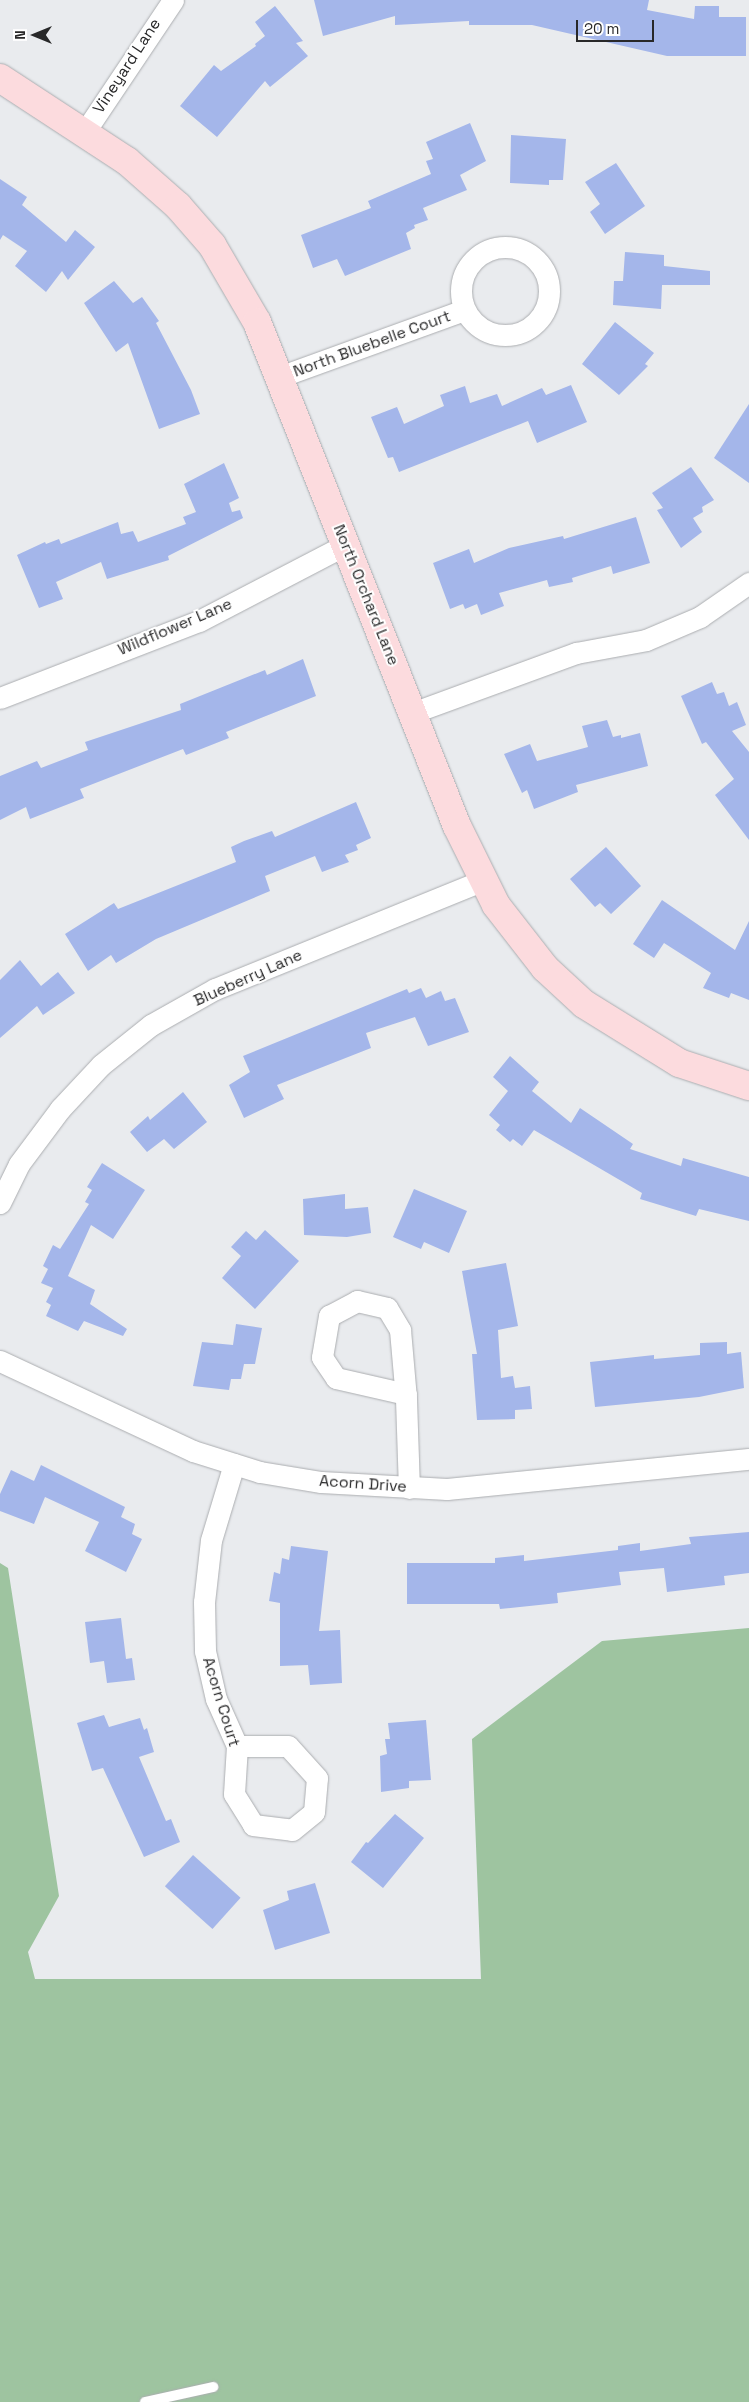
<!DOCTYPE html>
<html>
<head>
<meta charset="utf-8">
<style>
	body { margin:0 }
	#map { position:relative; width:749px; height:2402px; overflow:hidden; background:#e9ebee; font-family:"Space Grotesk",sans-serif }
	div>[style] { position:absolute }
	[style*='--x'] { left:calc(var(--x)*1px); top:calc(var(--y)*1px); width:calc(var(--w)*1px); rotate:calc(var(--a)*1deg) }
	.green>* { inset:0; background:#9ec4a0 }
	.building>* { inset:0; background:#a4b6ea; transform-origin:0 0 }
	.roads { filter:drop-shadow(0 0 1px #abadb0) drop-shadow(0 0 1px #abadb0) }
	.lane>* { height:10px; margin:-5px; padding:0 5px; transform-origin:5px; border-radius:5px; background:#fff }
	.street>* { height:21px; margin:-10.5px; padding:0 10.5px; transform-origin:10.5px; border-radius:10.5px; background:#fff }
	.street>.ring { margin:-10.5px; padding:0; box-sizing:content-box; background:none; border:21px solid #fff; border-radius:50% }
	.secondary>* { height:28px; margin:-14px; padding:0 14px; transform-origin:14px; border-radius:14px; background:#fcdbde }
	span { translate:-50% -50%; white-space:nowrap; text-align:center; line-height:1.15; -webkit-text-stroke:4px #fff; paint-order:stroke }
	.street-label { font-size:16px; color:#282829 }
	.north { position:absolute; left:10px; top:10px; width:50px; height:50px; -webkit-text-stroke:4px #fff; paint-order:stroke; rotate:270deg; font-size:14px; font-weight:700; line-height:20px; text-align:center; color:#282829 }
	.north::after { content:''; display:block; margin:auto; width:18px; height:22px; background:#282829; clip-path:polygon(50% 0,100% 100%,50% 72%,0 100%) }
	.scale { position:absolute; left:576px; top:20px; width:78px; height:22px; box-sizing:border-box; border:2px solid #282829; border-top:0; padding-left:6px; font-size:15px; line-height:18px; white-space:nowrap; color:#282829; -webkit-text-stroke:4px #fff; paint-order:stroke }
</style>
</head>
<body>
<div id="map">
	<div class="green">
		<div style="clip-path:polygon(0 1563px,8px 1568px,59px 1896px,28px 1952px,35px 1979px,481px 1979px,472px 1739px,602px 1641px,749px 1628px,749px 2402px,0 2402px)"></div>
	</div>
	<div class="building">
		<div style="clip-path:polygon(314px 0,649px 0,647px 10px,694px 19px,695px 6px,719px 6px,719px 17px,746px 17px,746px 56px,667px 56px,532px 25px,469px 25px,469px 21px,395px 25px,395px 16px,323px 36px)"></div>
		<div style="clip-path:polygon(275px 6px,303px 41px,296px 43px,308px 56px,270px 87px,265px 81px,217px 137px,180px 106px,214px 65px,221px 71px,256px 46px,255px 44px,265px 36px,255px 22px)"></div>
		<div style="clip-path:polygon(470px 123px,486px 161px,460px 175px,467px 190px,423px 208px,428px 220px,414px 225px,415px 228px,406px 233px,411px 249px,345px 276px,337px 259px,313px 268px,301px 235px,371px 208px,368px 201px,431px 174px,426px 161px,433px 159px,426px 142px)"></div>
		<div style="clip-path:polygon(511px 135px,566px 139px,563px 180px,549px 180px,549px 185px,510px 183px)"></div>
		<div style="clip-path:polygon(616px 163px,645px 206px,605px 234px,590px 212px,600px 204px,585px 182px)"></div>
		<div style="clip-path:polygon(0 179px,27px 197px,22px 205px,66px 242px,75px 230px,95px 247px,68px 280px,62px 271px,46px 292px,15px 266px,27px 251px,3px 235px,0 240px)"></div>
		<div style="clip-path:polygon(625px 252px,664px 255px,664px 266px,710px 271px,710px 285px,662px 285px,661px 309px,613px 305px,614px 281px,623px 281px)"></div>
		<div style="clip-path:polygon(114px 281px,133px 303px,142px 297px,159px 321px,156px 323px,191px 390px,200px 414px,159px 429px,128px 343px,116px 352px,84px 303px)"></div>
		<div style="clip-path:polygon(615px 322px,654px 353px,645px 364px,648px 366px,619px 395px,582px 364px)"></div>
		<div style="clip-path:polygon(571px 385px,587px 422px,537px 443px,528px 421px,399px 472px,393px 457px,388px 458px,371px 417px,397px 407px,404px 424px,444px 406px,440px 395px,465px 386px,470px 403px,497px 394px,502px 406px,542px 388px,546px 395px)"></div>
		<div style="clip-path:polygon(749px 404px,749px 483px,714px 458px)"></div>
		<div style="clip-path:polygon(224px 463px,239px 498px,229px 503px,232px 512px,240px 510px,243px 518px,168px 556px,169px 560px,107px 579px,101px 562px,56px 582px,63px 599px,39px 608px,17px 555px,45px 542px,46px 544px,59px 539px,61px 544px,118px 522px,121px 534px,133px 531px,138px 542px,186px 524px,183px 517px,196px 512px,184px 484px)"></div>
		<div style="clip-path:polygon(691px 467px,714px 500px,702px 507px,703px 512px,693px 518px,702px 532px,681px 548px,657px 510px,663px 508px,652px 493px)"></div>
		<div style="clip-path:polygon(636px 517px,650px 563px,613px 574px,611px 566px,572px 578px,573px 582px,549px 587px,547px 580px,499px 593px,504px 606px,481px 615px,477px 604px,465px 609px,463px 604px,450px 609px,433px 563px,469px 549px,474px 563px,509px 548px,563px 536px,564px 539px)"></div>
		<div style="clip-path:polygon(303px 659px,316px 696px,226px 732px,229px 738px,186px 755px,183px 749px,80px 789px,84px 798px,30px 819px,26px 807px,0 820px,0 776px,37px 761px,41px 768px,88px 750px,85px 742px,181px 710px,180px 704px,265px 670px,267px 675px)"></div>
		<div style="clip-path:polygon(712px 682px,717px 694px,724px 692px,729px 706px,737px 702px,746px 725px,732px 731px,749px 752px,749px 840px,715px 795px,734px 779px,706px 742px,702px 744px,681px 696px)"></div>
		<div style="clip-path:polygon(607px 720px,613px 737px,621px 735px,621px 738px,640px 733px,648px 766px,576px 785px,578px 792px,534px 809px,527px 790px,522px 793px,504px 754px,530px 744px,537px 761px,588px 747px,582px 726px)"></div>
		<div style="clip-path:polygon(356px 802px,371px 838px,356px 845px,358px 850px,345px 855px,349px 862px,322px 872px,315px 856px,265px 876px,270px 891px,156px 939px,116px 963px,111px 955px,88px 971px,65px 934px,114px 903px,118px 909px,236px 862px,231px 847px,244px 841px,272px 831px,275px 837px)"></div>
		<div style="clip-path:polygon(606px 847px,641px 886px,611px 914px,600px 903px,595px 907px,570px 879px)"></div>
		<div style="clip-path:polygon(662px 900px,735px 950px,749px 921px,749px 1000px,731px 993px,729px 998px,703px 988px,711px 973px,664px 943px,654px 958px,633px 944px)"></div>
		<div style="clip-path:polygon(20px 960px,41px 986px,58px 972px,75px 993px,43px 1015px,37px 1006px,0 1038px,0 980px)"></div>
		<div style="clip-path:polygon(421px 988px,426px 998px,441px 991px,445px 1001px,455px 998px,469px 1032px,428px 1046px,415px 1017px,366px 1033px,371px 1048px,277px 1085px,284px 1099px,244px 1118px,229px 1085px,250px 1072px,243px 1056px,407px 989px,409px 993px)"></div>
		<div style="clip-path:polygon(510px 1056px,539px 1082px,532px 1091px,571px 1123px,580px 1108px,633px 1144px,630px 1149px,681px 1166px,683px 1158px,749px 1177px,749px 1221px,699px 1209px,696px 1216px,640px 1199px,642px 1193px,534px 1130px,522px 1146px,513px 1139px,510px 1142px,496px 1130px,500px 1125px,489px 1115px,508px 1091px,493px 1077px)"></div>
		<div style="clip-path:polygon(183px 1092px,207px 1122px,174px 1149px,164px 1139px,147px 1152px,130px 1132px,148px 1116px,150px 1120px)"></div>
		<div style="clip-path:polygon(102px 1163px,145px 1190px,113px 1239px,91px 1225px,68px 1276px,95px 1290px,90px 1304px,127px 1329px,123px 1336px,84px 1321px,78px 1331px,46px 1316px,51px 1305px,46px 1302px,53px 1288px,41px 1283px,48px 1269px,43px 1266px,53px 1245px,60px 1249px,89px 1204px,85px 1202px,92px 1190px,87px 1187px)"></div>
		<div style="clip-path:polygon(414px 1189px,467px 1211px,449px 1253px,424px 1242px,421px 1249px,393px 1237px)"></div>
		<div style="clip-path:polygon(345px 1194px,345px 1209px,368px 1207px,371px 1233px,347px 1237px,304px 1235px,303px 1199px)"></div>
		<div style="clip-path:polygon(265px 1230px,299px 1261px,255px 1309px,222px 1278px,241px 1256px,231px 1247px,246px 1231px,256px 1240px)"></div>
		<div style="clip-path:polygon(506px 1263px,518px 1326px,498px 1330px,501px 1378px,513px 1376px,515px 1388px,530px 1386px,532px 1409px,515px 1410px,515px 1419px,477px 1420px,472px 1354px,477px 1354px,462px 1271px)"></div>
		<div style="clip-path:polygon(236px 1324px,262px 1328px,255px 1364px,244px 1364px,241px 1379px,231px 1379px,229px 1390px,193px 1386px,202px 1342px,233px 1345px)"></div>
		<div style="clip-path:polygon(727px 1342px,727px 1354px,741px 1352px,744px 1388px,699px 1397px,595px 1407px,590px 1362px,654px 1355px,654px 1359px,700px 1355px,700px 1343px)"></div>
		<div style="clip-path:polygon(41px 1465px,125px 1507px,121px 1517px,135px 1524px,132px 1534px,142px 1539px,126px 1572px,85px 1551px,99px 1522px,45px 1497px,34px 1524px,0 1511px,0 1494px,11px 1470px,34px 1481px)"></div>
		<div style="clip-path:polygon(749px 1532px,749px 1573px,724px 1576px,725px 1585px,667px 1592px,664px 1568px,619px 1572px,621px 1585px,557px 1593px,558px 1603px,500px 1609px,499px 1604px,407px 1604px,407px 1563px,495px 1563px,495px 1558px,524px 1555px,524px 1561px,618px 1550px,618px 1546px,640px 1543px,640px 1551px,691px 1544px,689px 1537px)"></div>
		<div style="clip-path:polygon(291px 1546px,328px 1551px,319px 1631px,340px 1630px,342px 1683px,310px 1685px,308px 1665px,280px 1666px,280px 1603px,269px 1601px,274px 1572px,280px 1574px,282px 1558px,289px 1560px)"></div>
		<div style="clip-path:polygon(121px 1618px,126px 1659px,132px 1658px,135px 1680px,107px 1683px,104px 1661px,90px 1663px,85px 1622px)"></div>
		<div style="clip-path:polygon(104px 1715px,109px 1727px,140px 1718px,144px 1730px,147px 1728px,154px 1752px,139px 1757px,166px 1821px,171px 1819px,180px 1842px,144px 1857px,103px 1768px,92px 1771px,77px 1723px)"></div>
		<div style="clip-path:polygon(426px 1720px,431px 1780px,409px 1781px,409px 1788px,381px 1792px,380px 1756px,387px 1754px,385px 1739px,390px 1739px,388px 1723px)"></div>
		<div style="clip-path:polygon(395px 1814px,424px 1838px,383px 1888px,351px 1862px,366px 1842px,368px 1843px)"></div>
		<div style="left:193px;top:1855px;width:64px;height:42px;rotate:42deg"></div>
		<div style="clip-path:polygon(315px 1883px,330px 1933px,275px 1950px,263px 1910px,289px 1900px,287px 1891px)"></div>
	</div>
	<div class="roads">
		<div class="lane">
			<div style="--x:145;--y:2402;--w:70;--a:-12.4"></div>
		</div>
		<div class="street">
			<div style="--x:84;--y:133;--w:160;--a:-56.2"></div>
			<div class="ring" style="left:461px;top:247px;width:67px;height:67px"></div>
			<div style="--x:279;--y:377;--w:197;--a:-19.9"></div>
			<div style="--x:0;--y:698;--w:213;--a:-21.2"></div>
			<div style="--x:199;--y:621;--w:165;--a:-27.5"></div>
			<div style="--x:412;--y:713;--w:175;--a:-20.1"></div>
			<div style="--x:576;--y:653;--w:71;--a:-10.5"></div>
			<div style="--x:646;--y:640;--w:59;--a:-23.1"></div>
			<div style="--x:700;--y:617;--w:60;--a:-34.8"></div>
			<div style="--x:0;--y:1203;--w:43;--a:-64"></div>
			<div style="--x:19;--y:1164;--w:69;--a:-53.3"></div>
			<div style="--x:60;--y:1109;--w:60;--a:-47"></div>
			<div style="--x:101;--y:1065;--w:64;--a:-38.7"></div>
			<div style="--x:151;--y:1025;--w:73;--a:-29.4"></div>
			<div style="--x:215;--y:989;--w:290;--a:-22.1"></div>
			<div style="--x:0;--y:1361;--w:213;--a:25"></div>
			<div style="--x:193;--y:1451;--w:70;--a:17.4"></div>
			<div style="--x:260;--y:1472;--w:62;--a:9.3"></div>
			<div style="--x:321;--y:1482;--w:126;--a:3.2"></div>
			<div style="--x:447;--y:1489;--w:303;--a:-5.7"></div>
			<div style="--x:406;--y:1394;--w:72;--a:-167.1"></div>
			<div style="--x:336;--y:1378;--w:25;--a:-124"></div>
			<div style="--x:322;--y:1357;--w:42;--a:-80.3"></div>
			<div style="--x:329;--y:1316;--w:32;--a:-28"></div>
			<div style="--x:357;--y:1301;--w:31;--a:13"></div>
			<div style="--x:387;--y:1308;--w:26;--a:59"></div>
			<div style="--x:400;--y:1330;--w:69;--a:85"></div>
			<div style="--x:406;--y:1399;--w:89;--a:88.1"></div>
			<div style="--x:234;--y:1464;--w:79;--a:106.8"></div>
			<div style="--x:211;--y:1540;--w:62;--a:96.4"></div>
			<div style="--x:204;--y:1602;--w:49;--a:88.8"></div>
			<div style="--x:205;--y:1651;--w:49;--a:77.1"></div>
			<div style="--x:216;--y:1699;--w:51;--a:65.9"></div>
			<div style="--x:237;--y:1746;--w:48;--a:93.6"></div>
			<div style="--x:234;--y:1794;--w:36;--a:58"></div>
			<div style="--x:253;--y:1825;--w:39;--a:7"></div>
			<div style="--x:292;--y:1830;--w:28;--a:-39"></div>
			<div style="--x:314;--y:1812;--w:34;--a:-85"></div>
			<div style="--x:317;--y:1778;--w:43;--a:-132.2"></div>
			<div style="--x:288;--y:1746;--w:51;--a:180"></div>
		</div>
		<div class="secondary">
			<div style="--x:0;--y:78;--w:152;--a:33.2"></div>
			<div style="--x:127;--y:161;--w:68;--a:41.4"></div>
			<div style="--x:178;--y:206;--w:52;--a:48.9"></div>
			<div style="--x:212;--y:245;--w:89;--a:59.7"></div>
			<div style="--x:257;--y:322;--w:542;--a:68.36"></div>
			<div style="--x:457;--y:826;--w:88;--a:63.7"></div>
			<div style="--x:496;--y:905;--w:80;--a:52.1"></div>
			<div style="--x:545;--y:968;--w:53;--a:42.7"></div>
			<div style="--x:584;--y:1004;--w:112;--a:31.8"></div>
			<div style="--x:679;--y:1063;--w:74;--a:18.2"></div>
		</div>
	</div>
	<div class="street-label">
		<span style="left:127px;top:66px;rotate:-57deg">Vineyard Lane</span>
		<span style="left:372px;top:344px;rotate:-20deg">North Bluebelle Court</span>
		<span style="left:366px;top:595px;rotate:68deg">North Orchard Lane</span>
		<span style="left:175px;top:627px;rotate:-23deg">Wildflower Lane</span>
		<span style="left:248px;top:978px;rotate:-24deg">Blueberry Lane</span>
		<span style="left:363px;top:1484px;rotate:4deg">Acorn Drive</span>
		<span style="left:221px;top:1702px;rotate:73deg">Acorn Court</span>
	</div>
	<div class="north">N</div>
	<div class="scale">20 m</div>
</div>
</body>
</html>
